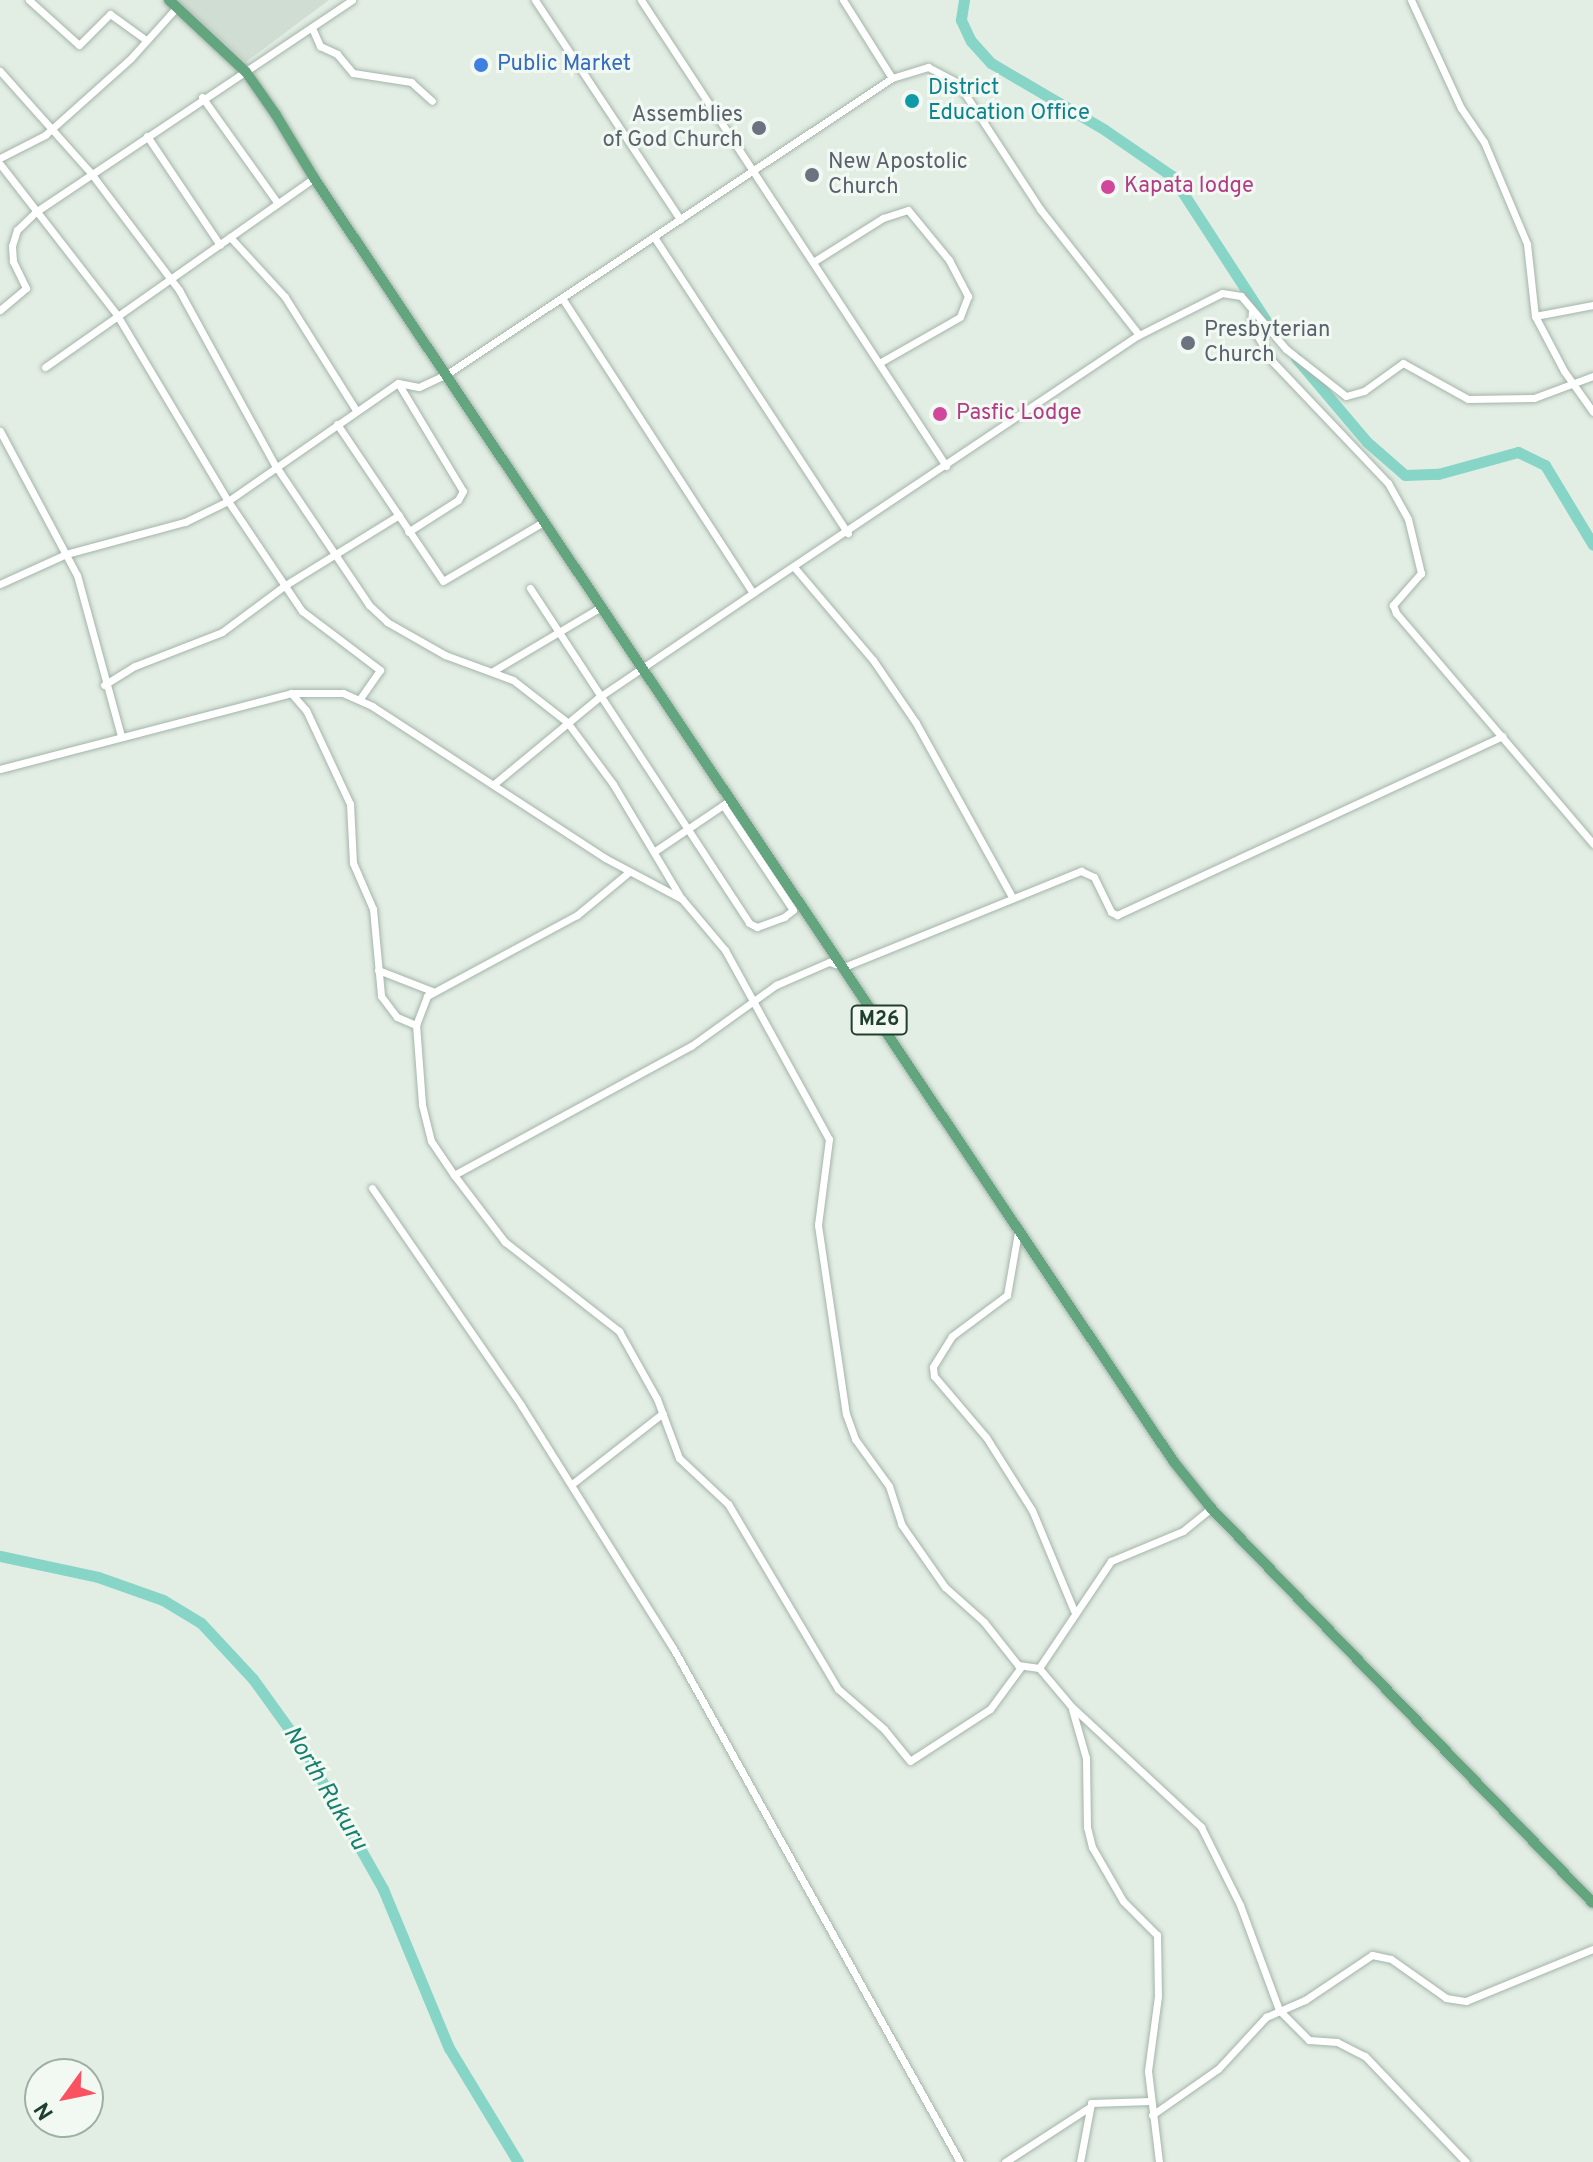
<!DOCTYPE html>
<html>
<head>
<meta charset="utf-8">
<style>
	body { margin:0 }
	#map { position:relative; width:1593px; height:2162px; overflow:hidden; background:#e2ede4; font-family:Overpass,sans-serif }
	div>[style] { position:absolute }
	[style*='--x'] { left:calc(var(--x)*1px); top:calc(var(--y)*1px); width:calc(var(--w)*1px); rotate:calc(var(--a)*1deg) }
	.built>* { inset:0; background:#d0ddd2 }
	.river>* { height:11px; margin:-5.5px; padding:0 5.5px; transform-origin:5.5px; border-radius:5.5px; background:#86d5c7 }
	.roads { filter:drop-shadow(0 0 2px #a4b5a9) drop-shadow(0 0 2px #a4b5a9) }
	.minor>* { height:7px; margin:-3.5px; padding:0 3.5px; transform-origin:3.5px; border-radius:3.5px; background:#fff }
	.primary>* { height:10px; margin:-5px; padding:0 5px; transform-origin:5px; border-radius:5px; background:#63a57e }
	.dots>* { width:22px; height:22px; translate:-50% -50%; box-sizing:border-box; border:4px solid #f2f9f3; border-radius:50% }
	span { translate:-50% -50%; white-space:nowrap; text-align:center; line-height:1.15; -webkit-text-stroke:6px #f2f9f3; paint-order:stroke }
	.shield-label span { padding:2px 6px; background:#f2f9f3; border:2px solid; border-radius:6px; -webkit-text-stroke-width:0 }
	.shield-label { font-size:20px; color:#203f2d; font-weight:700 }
	.shop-label { font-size:22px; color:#366cbe }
	.left { translate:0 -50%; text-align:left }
	.culture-label { font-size:22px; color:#0d838f }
	.worship-label { font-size:22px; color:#5b616d }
	.right { translate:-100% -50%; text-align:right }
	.hotel-label { font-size:22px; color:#b23c85 }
	.water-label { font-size:24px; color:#177f6d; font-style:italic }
	.north { position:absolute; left:24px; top:2058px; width:80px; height:80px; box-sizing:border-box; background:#f2f9f3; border:2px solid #9eafa4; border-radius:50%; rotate:237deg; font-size:22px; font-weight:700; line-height:32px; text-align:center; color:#203f2d }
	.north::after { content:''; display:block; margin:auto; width:28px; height:36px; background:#fa5261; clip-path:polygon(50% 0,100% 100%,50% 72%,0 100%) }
</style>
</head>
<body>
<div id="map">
	<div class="built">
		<div style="clip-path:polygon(178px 0,329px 0,246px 62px)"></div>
	</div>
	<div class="river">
		<div style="--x:964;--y:0;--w:20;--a:99"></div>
		<div style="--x:961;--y:20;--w:23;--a:65"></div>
		<div style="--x:971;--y:41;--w:30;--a:48"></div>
		<div style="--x:991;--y:63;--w:132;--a:30.4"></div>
		<div style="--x:1105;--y:130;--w:81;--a:34.5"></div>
		<div style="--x:1172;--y:176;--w:180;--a:57"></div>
		<div style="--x:1296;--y:358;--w:110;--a:49.8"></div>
		<div style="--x:1367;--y:442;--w:50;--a:41"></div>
		<div style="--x:1405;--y:475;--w:33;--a:-2"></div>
		<div style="--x:1438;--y:474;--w:83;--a:-15.4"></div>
		<div style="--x:1518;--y:452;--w:30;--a:26"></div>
		<div style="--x:1545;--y:465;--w:93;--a:59"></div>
		<div style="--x:0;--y:1556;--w:100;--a:12.1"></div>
		<div style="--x:98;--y:1577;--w:69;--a:19.5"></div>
		<div style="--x:163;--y:1600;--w:44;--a:31.2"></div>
		<div style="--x:201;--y:1623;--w:76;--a:47.1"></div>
		<div style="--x:253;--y:1679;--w:89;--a:54.2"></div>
		<div style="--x:305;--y:1751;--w:159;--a:60.5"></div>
		<div style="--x:383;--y:1889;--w:172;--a:67.5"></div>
		<div style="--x:449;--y:2048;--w:133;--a:58.8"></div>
	</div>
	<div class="roads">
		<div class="minor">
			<div style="--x:29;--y:0;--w:67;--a:42"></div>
			<div style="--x:79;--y:45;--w:44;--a:-45"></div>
			<div style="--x:110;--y:14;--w:44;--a:35.8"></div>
			<div style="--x:535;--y:0;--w:263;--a:56.5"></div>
			<div style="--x:641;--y:0;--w:557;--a:56.79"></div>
			<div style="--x:843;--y:0;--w:92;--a:57.9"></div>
			<div style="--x:892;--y:78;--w:38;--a:-17"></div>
			<div style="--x:928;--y:67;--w:34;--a:28"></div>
			<div style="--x:958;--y:83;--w:150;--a:56.9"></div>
			<div style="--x:1040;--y:209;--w:160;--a:51.8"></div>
			<div style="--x:1411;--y:0;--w:119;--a:65.2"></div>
			<div style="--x:1461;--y:108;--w:41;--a:55.9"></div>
			<div style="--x:1484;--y:142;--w:111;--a:67.1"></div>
			<div style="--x:1527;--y:244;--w:72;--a:83.7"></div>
			<div style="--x:1535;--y:316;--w:59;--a:-10.7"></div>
			<div style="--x:312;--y:28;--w:20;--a:66"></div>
			<div style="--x:320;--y:46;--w:19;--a:25"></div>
			<div style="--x:337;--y:54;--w:25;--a:50"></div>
			<div style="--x:353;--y:73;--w:59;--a:8.8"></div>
			<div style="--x:411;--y:82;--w:28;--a:42"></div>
			<div style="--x:0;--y:71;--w:135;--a:48.3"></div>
			<div style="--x:90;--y:172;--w:148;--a:53"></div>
			<div style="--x:179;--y:290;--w:200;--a:61.3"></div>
			<div style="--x:275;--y:465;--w:169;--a:56.1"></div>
			<div style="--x:369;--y:605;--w:25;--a:43"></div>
			<div style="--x:387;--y:622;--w:67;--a:29.6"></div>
			<div style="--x:445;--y:655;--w:72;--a:20.2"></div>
			<div style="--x:513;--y:680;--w:68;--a:37.9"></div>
			<div style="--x:567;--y:722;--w:77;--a:53.4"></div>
			<div style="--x:613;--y:784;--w:133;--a:59.2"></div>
			<div style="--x:202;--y:97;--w:129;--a:54.5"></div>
			<div style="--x:147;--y:136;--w:131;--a:56.2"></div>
			<div style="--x:0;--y:158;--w:51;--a:-27.1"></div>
			<div style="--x:45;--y:135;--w:115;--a:-41.8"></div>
			<div style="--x:131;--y:58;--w:69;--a:-48"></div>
			<div style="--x:0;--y:164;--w:191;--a:52.2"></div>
			<div style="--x:117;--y:315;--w:217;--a:59.2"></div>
			<div style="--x:228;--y:501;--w:133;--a:56.1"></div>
			<div style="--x:302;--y:611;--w:98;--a:37.1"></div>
			<div style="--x:380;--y:670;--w:35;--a:125"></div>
			<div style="--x:230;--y:237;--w:81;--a:47.5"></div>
			<div style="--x:285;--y:297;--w:133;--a:57.9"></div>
			<div style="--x:654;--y:237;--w:354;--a:56.8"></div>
			<div style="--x:813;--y:262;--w:83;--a:-32.2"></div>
			<div style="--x:883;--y:218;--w:26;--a:-18"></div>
			<div style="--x:908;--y:210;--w:65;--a:50.6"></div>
			<div style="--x:949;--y:260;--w:41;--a:62.2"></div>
			<div style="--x:968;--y:296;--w:22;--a:111"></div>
			<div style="--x:960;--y:317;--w:93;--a:150.4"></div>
			<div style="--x:562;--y:298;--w:351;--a:57.1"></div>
			<div style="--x:0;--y:310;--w:34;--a:-40"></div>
			<div style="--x:26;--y:288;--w:30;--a:-116"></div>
			<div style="--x:13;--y:261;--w:15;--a:-94"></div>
			<div style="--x:12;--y:246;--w:17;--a:-73"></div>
			<div style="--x:17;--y:230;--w:28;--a:-44"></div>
			<div style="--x:37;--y:211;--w:379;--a:-33.8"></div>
			<div style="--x:1252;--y:311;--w:14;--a:94"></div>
			<div style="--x:1251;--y:325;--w:43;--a:59.3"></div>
			<div style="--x:1273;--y:362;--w:167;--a:46.5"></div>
			<div style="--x:1388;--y:483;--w:41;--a:60.9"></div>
			<div style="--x:1408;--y:519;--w:56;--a:76.5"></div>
			<div style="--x:1421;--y:573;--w:43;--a:131.2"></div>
			<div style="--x:1393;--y:605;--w:9;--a:69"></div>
			<div style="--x:1396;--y:613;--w:304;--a:49.5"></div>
			<div style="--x:1535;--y:316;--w:62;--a:62.2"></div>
			<div style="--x:1564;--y:371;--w:50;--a:54.7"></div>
			<div style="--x:45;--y:367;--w:329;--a:-35.1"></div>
			<div style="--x:398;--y:383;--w:126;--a:59"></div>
			<div style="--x:463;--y:491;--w:10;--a:119"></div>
			<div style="--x:458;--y:500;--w:59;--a:147.4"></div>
			<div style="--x:337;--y:424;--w:189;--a:56"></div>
			<div style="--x:443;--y:581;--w:118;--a:-30.5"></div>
			<div style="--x:0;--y:431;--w:163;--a:61.9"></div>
			<div style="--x:77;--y:575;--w:167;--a:74.7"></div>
			<div style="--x:794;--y:567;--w:122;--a:49.7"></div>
			<div style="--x:873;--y:660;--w:76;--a:55.7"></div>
			<div style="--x:916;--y:723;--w:199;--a:61.1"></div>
			<div style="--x:0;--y:584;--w:72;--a:-24.4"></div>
			<div style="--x:66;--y:554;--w:123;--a:-15.1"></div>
			<div style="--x:185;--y:522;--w:48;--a:-26"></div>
			<div style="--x:228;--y:501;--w:207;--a:-34.8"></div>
			<div style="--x:398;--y:383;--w:21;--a:11"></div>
			<div style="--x:419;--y:387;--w:31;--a:-25"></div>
			<div style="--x:447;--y:374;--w:534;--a:-33.63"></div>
			<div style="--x:530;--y:588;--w:400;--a:56.8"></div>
			<div style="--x:749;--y:923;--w:9;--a:27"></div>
			<div style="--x:757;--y:927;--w:29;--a:-20"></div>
			<div style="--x:784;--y:917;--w:11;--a:-38"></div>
			<div style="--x:793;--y:910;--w:126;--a:-123.7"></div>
			<div style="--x:493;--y:671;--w:126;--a:-30.7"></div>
			<div style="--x:104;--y:685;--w:36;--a:-32"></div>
			<div style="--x:135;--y:666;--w:93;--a:-21.3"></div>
			<div style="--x:222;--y:632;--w:77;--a:-36.6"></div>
			<div style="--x:284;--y:586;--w:135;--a:-31.7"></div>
			<div style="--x:291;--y:693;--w:23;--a:49"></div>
			<div style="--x:306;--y:710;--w:104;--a:64.9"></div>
			<div style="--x:350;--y:804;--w:59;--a:87.1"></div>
			<div style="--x:353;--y:863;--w:50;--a:66.5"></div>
			<div style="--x:373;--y:909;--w:87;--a:84.7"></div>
			<div style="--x:381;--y:996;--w:26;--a:53"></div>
			<div style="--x:397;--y:1017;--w:21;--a:23"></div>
			<div style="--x:0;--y:769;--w:301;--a:-14.6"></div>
			<div style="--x:291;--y:693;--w:52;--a:0"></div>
			<div style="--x:343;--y:693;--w:32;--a:24"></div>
			<div style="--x:372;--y:706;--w:278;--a:33.1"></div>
			<div style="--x:605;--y:858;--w:87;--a:28"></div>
			<div style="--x:682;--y:899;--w:67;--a:49.9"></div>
			<div style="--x:725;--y:950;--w:216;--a:61.2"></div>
			<div style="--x:829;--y:1139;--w:87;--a:97.3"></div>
			<div style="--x:818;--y:1225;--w:191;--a:81.6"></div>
			<div style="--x:846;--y:1414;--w:27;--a:70"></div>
			<div style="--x:855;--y:1439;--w:58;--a:54.1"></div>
			<div style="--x:889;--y:1486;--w:40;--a:72"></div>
			<div style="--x:901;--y:1524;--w:77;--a:55.1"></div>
			<div style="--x:945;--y:1587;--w:52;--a:41.9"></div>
			<div style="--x:984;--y:1622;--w:55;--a:51.7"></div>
			<div style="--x:1018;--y:1665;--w:21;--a:8"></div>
			<div style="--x:1039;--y:1668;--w:50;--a:49.9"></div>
			<div style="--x:1071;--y:1706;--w:178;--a:42.9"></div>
			<div style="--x:1201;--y:1827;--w:87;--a:63.4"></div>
			<div style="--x:1240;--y:1905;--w:112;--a:69.6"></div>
			<div style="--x:1279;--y:2010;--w:42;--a:45"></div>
			<div style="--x:1309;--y:2040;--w:28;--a:4"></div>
			<div style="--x:1337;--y:2042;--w:31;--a:27"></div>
			<div style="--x:1365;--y:2056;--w:146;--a:46.4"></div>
			<div style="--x:494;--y:784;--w:135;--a:-39.6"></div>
			<div style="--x:598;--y:698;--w:187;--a:-34.1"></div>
			<div style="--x:753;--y:593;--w:464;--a:-33.8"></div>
			<div style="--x:1139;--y:335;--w:93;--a:-26.8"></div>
			<div style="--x:1222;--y:293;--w:19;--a:9"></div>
			<div style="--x:1241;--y:296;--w:70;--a:49.7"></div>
			<div style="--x:1286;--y:349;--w:76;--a:38.1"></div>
			<div style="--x:1346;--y:396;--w:19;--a:-16"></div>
			<div style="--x:1364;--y:391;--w:48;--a:-35.7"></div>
			<div style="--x:1403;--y:363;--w:74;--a:29"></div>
			<div style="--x:1468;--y:399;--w:66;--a:-0.9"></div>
			<div style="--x:1534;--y:398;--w:63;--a:-20.4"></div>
			<div style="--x:655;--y:851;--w:86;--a:-34.1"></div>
			<div style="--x:378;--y:970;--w:58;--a:21.3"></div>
			<div style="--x:454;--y:1175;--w:41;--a:-124.1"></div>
			<div style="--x:431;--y:1141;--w:38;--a:-104"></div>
			<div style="--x:422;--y:1104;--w:79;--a:-94.3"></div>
			<div style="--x:416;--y:1025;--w:31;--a:-69"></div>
			<div style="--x:427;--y:996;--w:170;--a:-28.4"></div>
			<div style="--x:577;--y:915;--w:67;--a:-39.6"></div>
			<div style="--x:372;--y:1188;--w:263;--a:55.5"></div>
			<div style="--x:521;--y:1405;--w:287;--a:58"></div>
			<div style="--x:673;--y:1648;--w:589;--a:60.82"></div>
			<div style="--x:1018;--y:1232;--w:64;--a:99.9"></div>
			<div style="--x:1007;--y:1295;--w:69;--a:143.3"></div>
			<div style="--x:952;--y:1336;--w:36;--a:122"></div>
			<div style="--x:933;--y:1367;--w:9;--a:84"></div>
			<div style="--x:934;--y:1376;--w:80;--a:49.6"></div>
			<div style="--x:986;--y:1437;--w:86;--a:57.8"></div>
			<div style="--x:1032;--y:1510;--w:109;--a:67.4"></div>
			<div style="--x:572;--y:1484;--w:115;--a:-38"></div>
			<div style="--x:1021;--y:1667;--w:52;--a:126.4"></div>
			<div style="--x:990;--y:1709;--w:95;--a:147"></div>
			<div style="--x:910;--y:1761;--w:41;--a:-129.1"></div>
			<div style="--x:884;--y:1729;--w:61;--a:-139"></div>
			<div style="--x:838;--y:1689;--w:215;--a:-120.7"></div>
			<div style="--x:728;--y:1504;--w:67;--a:-136.8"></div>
			<div style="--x:679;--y:1458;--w:63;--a:-110.4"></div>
			<div style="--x:657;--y:1399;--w:78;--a:-119.2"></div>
			<div style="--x:619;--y:1331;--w:145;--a:-142"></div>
			<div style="--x:505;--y:1242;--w:84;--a:-127.3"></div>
			<div style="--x:454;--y:1175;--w:270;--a:-28.6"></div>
			<div style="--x:691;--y:1046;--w:105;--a:-35.7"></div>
			<div style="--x:776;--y:985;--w:58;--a:-23.5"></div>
			<div style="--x:829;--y:962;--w:16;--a:18"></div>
			<div style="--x:844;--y:967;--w:256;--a:-22.1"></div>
			<div style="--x:1081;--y:871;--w:14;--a:25"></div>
			<div style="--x:1094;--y:877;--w:39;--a:64"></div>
			<div style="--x:1111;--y:912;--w:7;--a:27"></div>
			<div style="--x:1117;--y:915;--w:425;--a:-24.9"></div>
			<div style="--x:1039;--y:1668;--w:129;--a:-56.1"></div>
			<div style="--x:1111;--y:1561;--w:78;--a:-22.6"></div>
			<div style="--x:1183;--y:1531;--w:36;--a:-39"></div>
			<div style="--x:1072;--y:1709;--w:51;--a:74.1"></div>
			<div style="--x:1086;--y:1758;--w:69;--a:89.2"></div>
			<div style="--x:1087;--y:1827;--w:21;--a:76"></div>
			<div style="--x:1092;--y:1847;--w:62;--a:60.1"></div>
			<div style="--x:1123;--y:1901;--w:48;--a:45"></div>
			<div style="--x:1157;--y:1935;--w:61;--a:89.1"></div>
			<div style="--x:1158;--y:1996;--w:76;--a:97.6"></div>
			<div style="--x:1148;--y:2071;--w:92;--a:83.1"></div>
			<div style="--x:1152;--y:2115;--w:80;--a:-34.9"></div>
			<div style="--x:1218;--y:2069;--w:71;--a:-47.3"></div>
			<div style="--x:1266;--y:2017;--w:43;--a:-23.6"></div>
			<div style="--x:1305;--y:2000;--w:81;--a:-33.9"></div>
			<div style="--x:1372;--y:1955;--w:19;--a:12"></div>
			<div style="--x:1391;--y:1959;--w:67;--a:35.3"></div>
			<div style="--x:1446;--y:1998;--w:20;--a:9"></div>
			<div style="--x:1466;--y:2001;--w:137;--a:-22.3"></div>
			<div style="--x:1005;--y:2162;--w:99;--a:-33"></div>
			<div style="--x:1080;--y:2162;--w:60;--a:-79.4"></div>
			<div style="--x:1091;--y:2103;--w:59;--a:-1.9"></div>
		</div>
		<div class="primary">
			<div style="--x:169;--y:0;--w:105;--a:43.1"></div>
			<div style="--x:246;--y:72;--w:52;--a:55.1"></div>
			<div style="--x:276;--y:115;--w:74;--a:58.9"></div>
			<div style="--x:314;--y:178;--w:1545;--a:56.19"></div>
			<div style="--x:1174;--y:1462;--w:59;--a:51.2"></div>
			<div style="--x:1211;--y:1508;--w:549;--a:45.96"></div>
		</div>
	</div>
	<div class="dots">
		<div style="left:481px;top:65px;background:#3f7fe0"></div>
		<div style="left:912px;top:101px;background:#0f9aa8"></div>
		<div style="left:759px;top:128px;background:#6b7280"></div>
		<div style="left:812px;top:175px;background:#6b7280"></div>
		<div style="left:1108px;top:187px;background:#d1479c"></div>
		<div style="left:1188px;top:343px;background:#6b7280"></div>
		<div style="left:940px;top:414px;background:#d1479c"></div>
	</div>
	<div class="shield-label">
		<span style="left:879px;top:1020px">M26</span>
	</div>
	<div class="shop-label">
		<span class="left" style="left:497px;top:65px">Public Market</span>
	</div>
	<div class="culture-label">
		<span class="left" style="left:928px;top:101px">District<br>Education Office</span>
	</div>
	<div class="worship-label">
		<span class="right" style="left:743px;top:128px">Assemblies<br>of God Church</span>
		<span class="left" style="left:828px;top:175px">New Apostolic<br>Church</span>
		<span class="left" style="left:1204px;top:343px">Presbyterian<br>Church</span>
	</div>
	<div class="hotel-label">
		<span class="left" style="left:1124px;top:187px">Kapata lodge</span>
		<span class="left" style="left:956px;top:414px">Pasfic Lodge</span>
	</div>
	<div class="water-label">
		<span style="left:324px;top:1789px;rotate:59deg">North Rukuru</span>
	</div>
	<div class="north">N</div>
</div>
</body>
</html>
